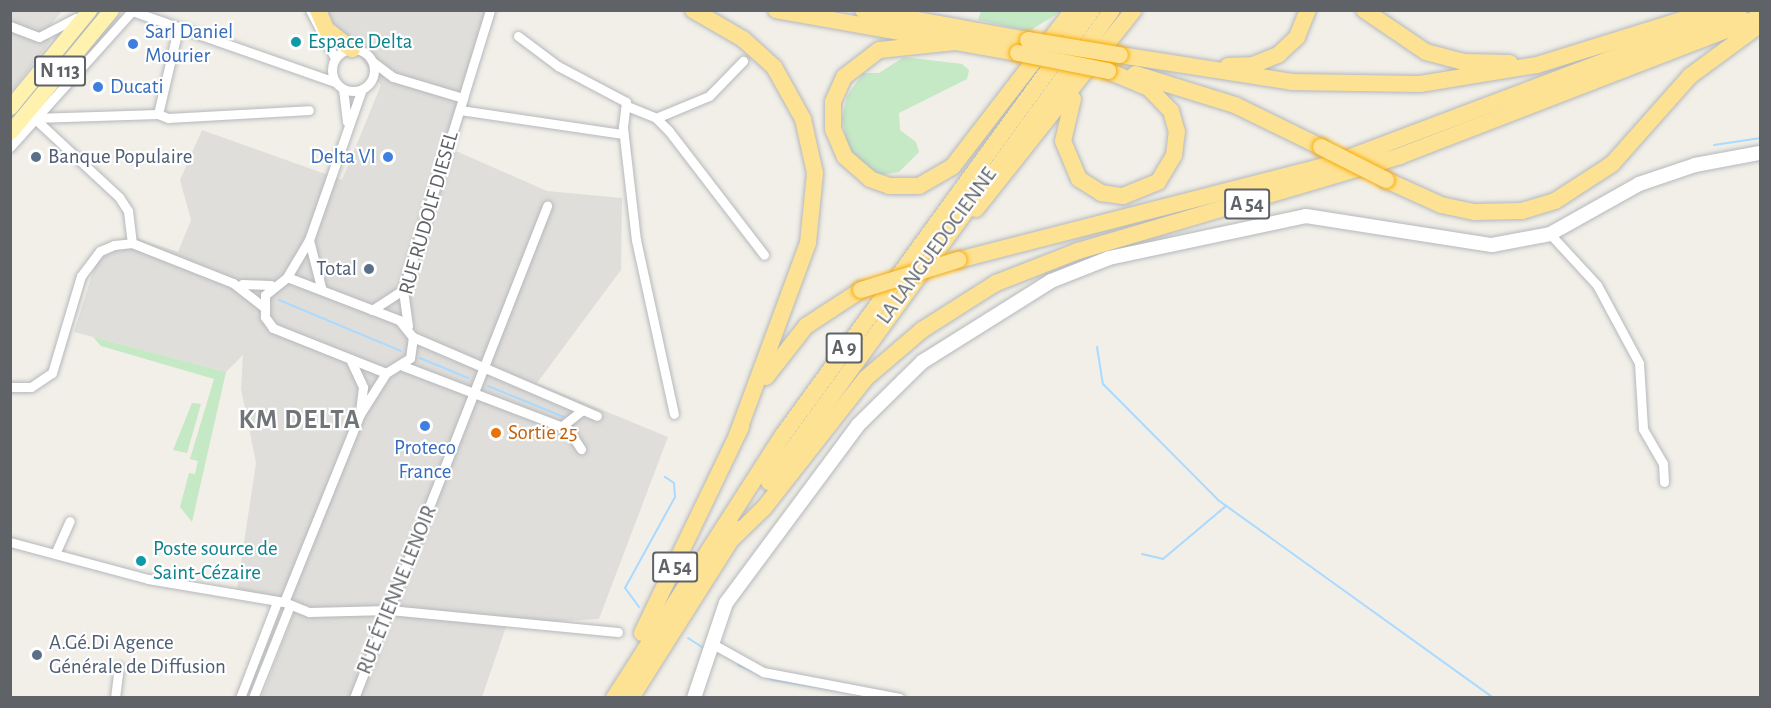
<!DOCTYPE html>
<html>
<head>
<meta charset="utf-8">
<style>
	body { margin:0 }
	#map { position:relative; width:1771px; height:708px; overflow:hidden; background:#f1efe8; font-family:"Alegreya Sans",sans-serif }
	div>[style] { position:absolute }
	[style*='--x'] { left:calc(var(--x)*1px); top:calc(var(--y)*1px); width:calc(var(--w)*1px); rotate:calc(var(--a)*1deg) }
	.industrial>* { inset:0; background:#e0deda }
	.green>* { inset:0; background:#c5e8c5 }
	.stream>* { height:2px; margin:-1px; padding:0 1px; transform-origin:1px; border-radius:1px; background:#aadaff }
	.roads { filter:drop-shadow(0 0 2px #b5b8bc) drop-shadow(0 0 2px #b5b8bc) }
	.street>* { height:9px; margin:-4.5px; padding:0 4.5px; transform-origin:4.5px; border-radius:4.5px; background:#fff }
	.street>.ring { margin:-4.5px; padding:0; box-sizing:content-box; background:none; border:9px solid #fff; border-radius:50% }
	.secondary>* { height:14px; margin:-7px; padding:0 7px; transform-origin:7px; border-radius:7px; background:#fff }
	.primary>* { height:15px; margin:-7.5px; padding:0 7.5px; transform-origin:7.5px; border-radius:7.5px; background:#fff2af }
	.highway>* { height:16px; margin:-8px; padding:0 8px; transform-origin:8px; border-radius:8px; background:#fde293 }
	.bridges { filter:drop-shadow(0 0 2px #f9ab00) drop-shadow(0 0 2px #f9ab00) }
	.highway-bridge>* { height:16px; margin:-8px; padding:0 8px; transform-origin:8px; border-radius:8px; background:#fde293 }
	.dots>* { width:16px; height:16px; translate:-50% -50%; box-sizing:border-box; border:3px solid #fff; border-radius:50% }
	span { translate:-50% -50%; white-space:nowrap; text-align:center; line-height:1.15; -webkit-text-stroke:4.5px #fff; paint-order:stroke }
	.shield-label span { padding:2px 4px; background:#fff; border:2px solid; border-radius:4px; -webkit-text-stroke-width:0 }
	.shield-label { font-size:20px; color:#5f6368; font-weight:700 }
	.shop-label { font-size:21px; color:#366cbe }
	.left { translate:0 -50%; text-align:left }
	.right { translate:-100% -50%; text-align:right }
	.culture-label { font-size:21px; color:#0d838f }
	.service-label { font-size:21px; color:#4e5e75 }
	.street-label { font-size:21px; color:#5f6368 }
	.food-label { font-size:21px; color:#c56008 }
	.district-label { font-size:27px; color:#70757a; font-weight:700; letter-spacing:1.5px }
	.frame { position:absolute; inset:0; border:12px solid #5f6368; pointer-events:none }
</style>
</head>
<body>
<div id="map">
	<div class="industrial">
		<div style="clip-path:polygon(11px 11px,62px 11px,49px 27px,50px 42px,11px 92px)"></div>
		<div style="clip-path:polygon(324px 11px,486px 11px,456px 106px,456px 151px,547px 191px,622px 198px,621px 270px,537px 383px,668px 437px,599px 619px,507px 624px,482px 697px,262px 697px,296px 607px,237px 589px,256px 463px,241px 389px,243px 355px,226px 372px,74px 332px,97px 259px,133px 237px,178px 252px,191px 220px,180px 180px,202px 130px,342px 180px,381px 85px)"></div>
	</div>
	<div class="green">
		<div style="clip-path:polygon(981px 11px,1062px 11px,1029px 31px,978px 20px)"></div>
		<div style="clip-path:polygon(904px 57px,962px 64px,969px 70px,967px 79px,899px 113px,900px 130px,916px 142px,919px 152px,899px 172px,876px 176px,849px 151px,842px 119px,847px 96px,863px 73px,879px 73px)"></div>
		<div style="clip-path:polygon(93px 337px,226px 372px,192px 522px,180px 507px,189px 473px,195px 474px,198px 461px,190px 459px,214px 379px,101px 346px)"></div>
		<div style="clip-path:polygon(192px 403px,201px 404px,187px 453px,173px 450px)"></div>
	</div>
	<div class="stream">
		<div style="--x:1714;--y:145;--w:47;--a:-8.7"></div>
		<div style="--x:279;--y:300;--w:132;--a:22.7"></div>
		<div style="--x:1097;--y:347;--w:37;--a:81"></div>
		<div style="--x:1103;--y:384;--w:163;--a:45.2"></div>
		<div style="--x:1218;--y:500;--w:340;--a:35.7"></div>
		<div style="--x:420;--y:358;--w:52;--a:22.6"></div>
		<div style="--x:488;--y:386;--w:82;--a:22.2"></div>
		<div style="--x:1142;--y:554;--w:22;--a:13"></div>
		<div style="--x:1163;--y:559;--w:82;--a:-40.1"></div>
		<div style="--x:639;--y:607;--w:24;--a:-126"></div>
		<div style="--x:625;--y:588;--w:104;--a:-61.2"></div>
		<div style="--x:675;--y:497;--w:14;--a:-94"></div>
		<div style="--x:674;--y:483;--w:11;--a:-146"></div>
		<div style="--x:688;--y:638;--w:17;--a:33"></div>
		<div style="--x:738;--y:665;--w:38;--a:23"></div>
		<div style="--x:773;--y:680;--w:70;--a:9.1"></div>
	</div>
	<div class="roads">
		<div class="street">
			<div style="--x:310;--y:10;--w:54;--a:62.5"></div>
			<div style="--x:10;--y:26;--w:31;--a:21"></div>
			<div style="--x:39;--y:37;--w:42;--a:-27.2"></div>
			<div style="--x:518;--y:36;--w:50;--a:36.9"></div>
			<div style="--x:558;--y:66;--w:77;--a:27.9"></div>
			<div style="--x:626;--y:102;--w:26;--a:97"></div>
			<div style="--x:623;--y:128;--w:113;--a:83.4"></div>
			<div style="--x:636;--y:240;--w:178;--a:77.7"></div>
			<div class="ring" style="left:332px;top:49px;width:33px;height:33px"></div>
			<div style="--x:373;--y:62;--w:25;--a:37"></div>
			<div style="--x:393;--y:77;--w:73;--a:16.7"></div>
			<div style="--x:463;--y:98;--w:92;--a:-72.9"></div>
			<div style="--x:343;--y:89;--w:33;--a:83"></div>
			<div style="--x:627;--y:106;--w:31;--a:22"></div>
			<div style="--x:656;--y:118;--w:18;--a:45"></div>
			<div style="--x:669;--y:131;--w:156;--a:52.5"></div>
			<div style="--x:460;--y:110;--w:165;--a:8.4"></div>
			<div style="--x:158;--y:114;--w:11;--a:22"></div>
			<div style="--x:168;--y:118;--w:141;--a:-3.2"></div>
			<div style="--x:34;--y:118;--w:124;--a:-1.8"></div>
			<div style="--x:158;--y:114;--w:87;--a:-76.8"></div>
			<div style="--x:34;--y:118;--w:116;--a:42.9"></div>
			<div style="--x:119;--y:197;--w:17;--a:57"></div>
			<div style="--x:128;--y:211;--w:32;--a:83"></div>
			<div style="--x:656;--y:118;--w:57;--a:-22.5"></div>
			<div style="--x:709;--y:96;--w:49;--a:-45.8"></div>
			<div style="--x:10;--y:147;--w:183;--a:-48.1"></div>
			<div style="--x:132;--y:11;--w:215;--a:19.3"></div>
			<div style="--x:1550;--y:234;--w:69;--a:47.3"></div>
			<div style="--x:1597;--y:285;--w:89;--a:61.7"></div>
			<div style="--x:1639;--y:363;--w:66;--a:86.5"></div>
			<div style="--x:1643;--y:429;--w:39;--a:60"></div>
			<div style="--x:1663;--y:463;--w:19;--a:87"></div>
			<div style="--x:309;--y:240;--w:49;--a:75.7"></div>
			<div style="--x:287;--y:277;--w:120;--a:21"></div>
			<div style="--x:399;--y:320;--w:22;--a:51"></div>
			<div style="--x:413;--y:337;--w:21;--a:98"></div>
			<div style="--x:410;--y:358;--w:28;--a:148"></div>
			<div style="--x:386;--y:373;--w:122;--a:-158.3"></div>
			<div style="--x:273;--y:328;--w:14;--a:-126"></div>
			<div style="--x:265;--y:317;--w:22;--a:-90"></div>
			<div style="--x:265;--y:295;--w:28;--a:-39"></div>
			<div style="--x:287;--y:277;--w:43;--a:-59.3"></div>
			<div style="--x:309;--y:240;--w:160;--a:-70.7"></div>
			<div style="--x:242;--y:284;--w:29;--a:2"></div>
			<div style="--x:372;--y:310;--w:37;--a:-33"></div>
			<div style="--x:408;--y:326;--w:36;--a:-98"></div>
			<div style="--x:403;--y:290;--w:201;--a:-72.6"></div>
			<div style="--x:413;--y:337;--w:200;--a:23.2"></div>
			<div style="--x:351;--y:361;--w:29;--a:65"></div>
			<div style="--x:363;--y:387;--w:23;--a:97"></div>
			<div style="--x:403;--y:366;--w:177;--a:20.9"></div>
			<div style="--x:568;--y:429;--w:24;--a:57"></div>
			<div style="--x:10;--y:387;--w:21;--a:0"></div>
			<div style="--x:31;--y:387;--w:25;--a:-34"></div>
			<div style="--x:52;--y:373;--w:101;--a:-73.4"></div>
			<div style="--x:81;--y:276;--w:31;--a:-53"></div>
			<div style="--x:100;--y:251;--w:15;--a:-23"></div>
			<div style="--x:114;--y:245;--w:18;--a:-6"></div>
			<div style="--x:132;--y:243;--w:109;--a:21.6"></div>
			<div style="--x:233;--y:283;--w:37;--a:38"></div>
			<div style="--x:562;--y:426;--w:24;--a:-38"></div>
			<div style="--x:10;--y:542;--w:143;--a:15"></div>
			<div style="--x:148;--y:579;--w:138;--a:9.6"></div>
			<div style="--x:284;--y:602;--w:27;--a:22"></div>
			<div style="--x:309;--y:612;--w:80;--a:-1.4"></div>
			<div style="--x:389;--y:610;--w:230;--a:5.5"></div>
			<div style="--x:55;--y:554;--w:36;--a:-66"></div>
			<div style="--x:284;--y:602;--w:203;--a:-68"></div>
			<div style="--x:360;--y:414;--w:49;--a:-57.6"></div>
			<div style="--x:711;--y:643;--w:60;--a:29.1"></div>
			<div style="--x:763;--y:672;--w:139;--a:10.7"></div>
			<div style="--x:115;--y:698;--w:31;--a:-83"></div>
			<div style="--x:240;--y:698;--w:103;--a:-68.9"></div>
			<div style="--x:253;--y:698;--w:100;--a:-68.3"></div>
			<div style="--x:354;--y:698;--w:529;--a:-68.58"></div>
		</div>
		<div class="secondary">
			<div style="--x:694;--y:698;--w:100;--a:-71.4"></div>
			<div style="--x:726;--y:603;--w:222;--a:-53.4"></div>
			<div style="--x:858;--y:425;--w:90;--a:-44.5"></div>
			<div style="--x:922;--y:362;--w:152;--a:-32.1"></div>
			<div style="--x:1051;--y:281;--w:62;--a:-21.6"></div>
			<div style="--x:1109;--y:258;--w:201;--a:-12"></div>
			<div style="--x:1306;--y:216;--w:188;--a:8.9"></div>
			<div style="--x:1492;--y:245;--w:59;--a:-10.7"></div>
			<div style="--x:1550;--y:234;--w:102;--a:-29.3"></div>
			<div style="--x:1639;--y:184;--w:59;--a:-18.7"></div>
			<div style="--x:1695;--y:165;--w:66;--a:-10.5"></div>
		</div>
		<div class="primary">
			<div style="--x:10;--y:107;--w:125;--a:-50.8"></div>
			<div style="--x:10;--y:132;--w:158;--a:-50.4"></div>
		</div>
		<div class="highway">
			<div style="--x:318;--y:10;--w:21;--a:67"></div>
			<div style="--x:326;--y:29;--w:33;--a:38"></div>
			<div style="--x:693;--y:10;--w:58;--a:30.1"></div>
			<div style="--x:743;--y:39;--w:42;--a:42.1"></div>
			<div style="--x:774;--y:67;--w:60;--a:60.9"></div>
			<div style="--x:803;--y:119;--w:55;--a:77.5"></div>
			<div style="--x:815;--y:173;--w:70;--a:95.7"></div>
			<div style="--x:808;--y:243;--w:205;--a:110.3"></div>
			<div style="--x:776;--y:10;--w:246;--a:10.1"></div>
			<div style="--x:863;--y:10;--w:168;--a:10.3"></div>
			<div style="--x:1364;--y:10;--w:75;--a:34.1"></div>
			<div style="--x:1426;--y:52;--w:39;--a:15"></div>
			<div style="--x:1464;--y:62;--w:46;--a:1.2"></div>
			<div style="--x:955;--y:42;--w:76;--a:174"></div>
			<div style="--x:879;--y:50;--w:44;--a:142.4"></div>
			<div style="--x:844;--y:77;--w:27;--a:114"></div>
			<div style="--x:833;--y:102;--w:27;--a:90"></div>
			<div style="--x:833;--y:129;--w:30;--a:67"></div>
			<div style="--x:845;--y:157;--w:33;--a:41"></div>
			<div style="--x:870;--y:179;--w:20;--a:20"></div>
			<div style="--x:889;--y:186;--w:30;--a:0"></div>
			<div style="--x:919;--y:186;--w:39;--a:-30"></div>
			<div style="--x:953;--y:166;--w:197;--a:-52.4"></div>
			<div style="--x:1120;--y:55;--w:174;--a:8.9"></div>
			<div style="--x:1292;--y:82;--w:128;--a:0.9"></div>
			<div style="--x:1420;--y:84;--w:119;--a:-9.2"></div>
			<div style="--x:1537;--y:65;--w:178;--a:-17.3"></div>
			<div style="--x:1228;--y:66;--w:25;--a:-2"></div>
			<div style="--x:1253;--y:65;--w:27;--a:-22"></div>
			<div style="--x:1278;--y:55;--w:26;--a:-43"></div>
			<div style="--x:1297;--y:37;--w:29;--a:-68"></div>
			<div style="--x:1135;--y:74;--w:105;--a:17.2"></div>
			<div style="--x:1235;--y:105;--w:96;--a:26"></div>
			<div style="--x:1073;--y:99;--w:43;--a:103.4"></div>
			<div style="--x:1063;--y:141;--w:41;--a:67.2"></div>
			<div style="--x:1079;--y:179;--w:26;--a:32"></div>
			<div style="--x:1101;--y:193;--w:22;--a:8"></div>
			<div style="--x:1123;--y:196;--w:38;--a:-22"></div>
			<div style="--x:1158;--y:182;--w:31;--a:-59"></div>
			<div style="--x:1174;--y:155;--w:23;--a:-83"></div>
			<div style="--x:1177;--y:132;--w:22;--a:-106"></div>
			<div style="--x:1171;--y:111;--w:32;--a:-134"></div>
			<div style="--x:1149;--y:88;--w:44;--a:-157.5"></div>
			<div style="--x:1386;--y:180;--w:60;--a:24.4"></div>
			<div style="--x:1441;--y:205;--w:35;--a:12"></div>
			<div style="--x:1475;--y:212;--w:47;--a:-1.2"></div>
			<div style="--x:1522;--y:211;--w:34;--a:-17"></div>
			<div style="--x:1555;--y:201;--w:68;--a:-33"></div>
			<div style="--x:1612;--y:164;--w:118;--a:-48.4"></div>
			<div style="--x:1690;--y:76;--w:79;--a:-36.3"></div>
			<div style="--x:976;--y:209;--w:254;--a:-51.6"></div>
			<div style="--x:958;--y:260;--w:389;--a:-14.4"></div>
			<div style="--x:1335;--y:163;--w:432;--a:-20.7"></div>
			<div style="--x:766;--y:377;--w:65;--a:-51.9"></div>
			<div style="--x:806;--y:326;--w:66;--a:-33.2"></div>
			<div style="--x:769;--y:482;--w:583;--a:-53.99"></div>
			<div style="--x:733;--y:538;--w:43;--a:-44.1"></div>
			<div style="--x:764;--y:508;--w:165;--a:-51.9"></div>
			<div style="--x:866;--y:378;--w:74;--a:-40.6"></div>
			<div style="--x:922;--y:330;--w:88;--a:-32.4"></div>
			<div style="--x:996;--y:283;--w:88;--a:-21.3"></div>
			<div style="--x:1078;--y:251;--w:336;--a:-16.4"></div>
			<div style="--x:1400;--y:156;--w:386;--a:-21.1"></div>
			<div style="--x:642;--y:633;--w:229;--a:-64.3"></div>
			<div style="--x:614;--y:698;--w:313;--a:-57.3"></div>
			<div style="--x:783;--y:435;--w:525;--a:-53.98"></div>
			<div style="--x:631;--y:698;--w:200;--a:-57.7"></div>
		</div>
	</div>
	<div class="bridges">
		<div class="highway-bridge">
			<div style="--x:1028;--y:40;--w:93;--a:9.3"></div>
			<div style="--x:1018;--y:53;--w:92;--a:11.3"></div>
			<div style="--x:1321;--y:147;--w:73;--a:26.9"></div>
			<div style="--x:861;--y:290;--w:102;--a:-17.2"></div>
		</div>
	</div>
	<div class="dots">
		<div style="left:296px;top:42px;background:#0f9aa8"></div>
		<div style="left:133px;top:44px;background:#3f7fe0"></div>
		<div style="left:98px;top:87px;background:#3f7fe0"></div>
		<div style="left:36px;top:157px;background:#5c6f8a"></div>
		<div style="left:388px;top:157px;background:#3f7fe0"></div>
		<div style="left:369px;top:269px;background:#5c6f8a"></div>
		<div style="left:425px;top:426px;background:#3f7fe0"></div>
		<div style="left:496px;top:433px;background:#e8710a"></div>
		<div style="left:141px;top:561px;background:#0f9aa8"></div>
		<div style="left:37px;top:655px;background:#5c6f8a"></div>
	</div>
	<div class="shield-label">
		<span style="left:60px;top:71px">N 113</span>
		<span style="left:1247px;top:204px">A 54</span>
		<span style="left:844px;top:348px">A 9</span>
		<span style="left:675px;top:567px">A 54</span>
	</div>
	<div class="shop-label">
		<span class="left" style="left:145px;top:44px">Sarl Daniel<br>Mourier</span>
		<span class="left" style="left:110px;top:87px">Ducati</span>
		<span class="right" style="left:376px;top:157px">Delta VI</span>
		<span style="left:425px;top:460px">Proteco<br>France</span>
	</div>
	<div class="culture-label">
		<span class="left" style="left:308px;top:42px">Espace Delta</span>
		<span class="left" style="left:153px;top:561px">Poste source de<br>Saint-Cézaire</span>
	</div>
	<div class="service-label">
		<span class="left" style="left:48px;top:157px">Banque Populaire</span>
		<span class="right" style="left:357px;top:269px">Total</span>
		<span class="left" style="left:49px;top:655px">A.Gé.Di Agence<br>Générale de Diffusion</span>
	</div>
	<div class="street-label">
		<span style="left:429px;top:213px;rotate:-74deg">RUE RUDOLF DIESEL</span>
		<span style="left:937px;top:246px;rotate:-54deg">LA LANGUEDOCIENNE</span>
		<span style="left:397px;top:590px;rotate:-68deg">RUE ÉTIENNE LENOIR</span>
	</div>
	<div class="food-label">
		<span class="left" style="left:508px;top:433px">Sortie 25</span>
	</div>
	<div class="district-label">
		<span style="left:300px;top:420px">KM DELTA</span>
	</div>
	<div class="frame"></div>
</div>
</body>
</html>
